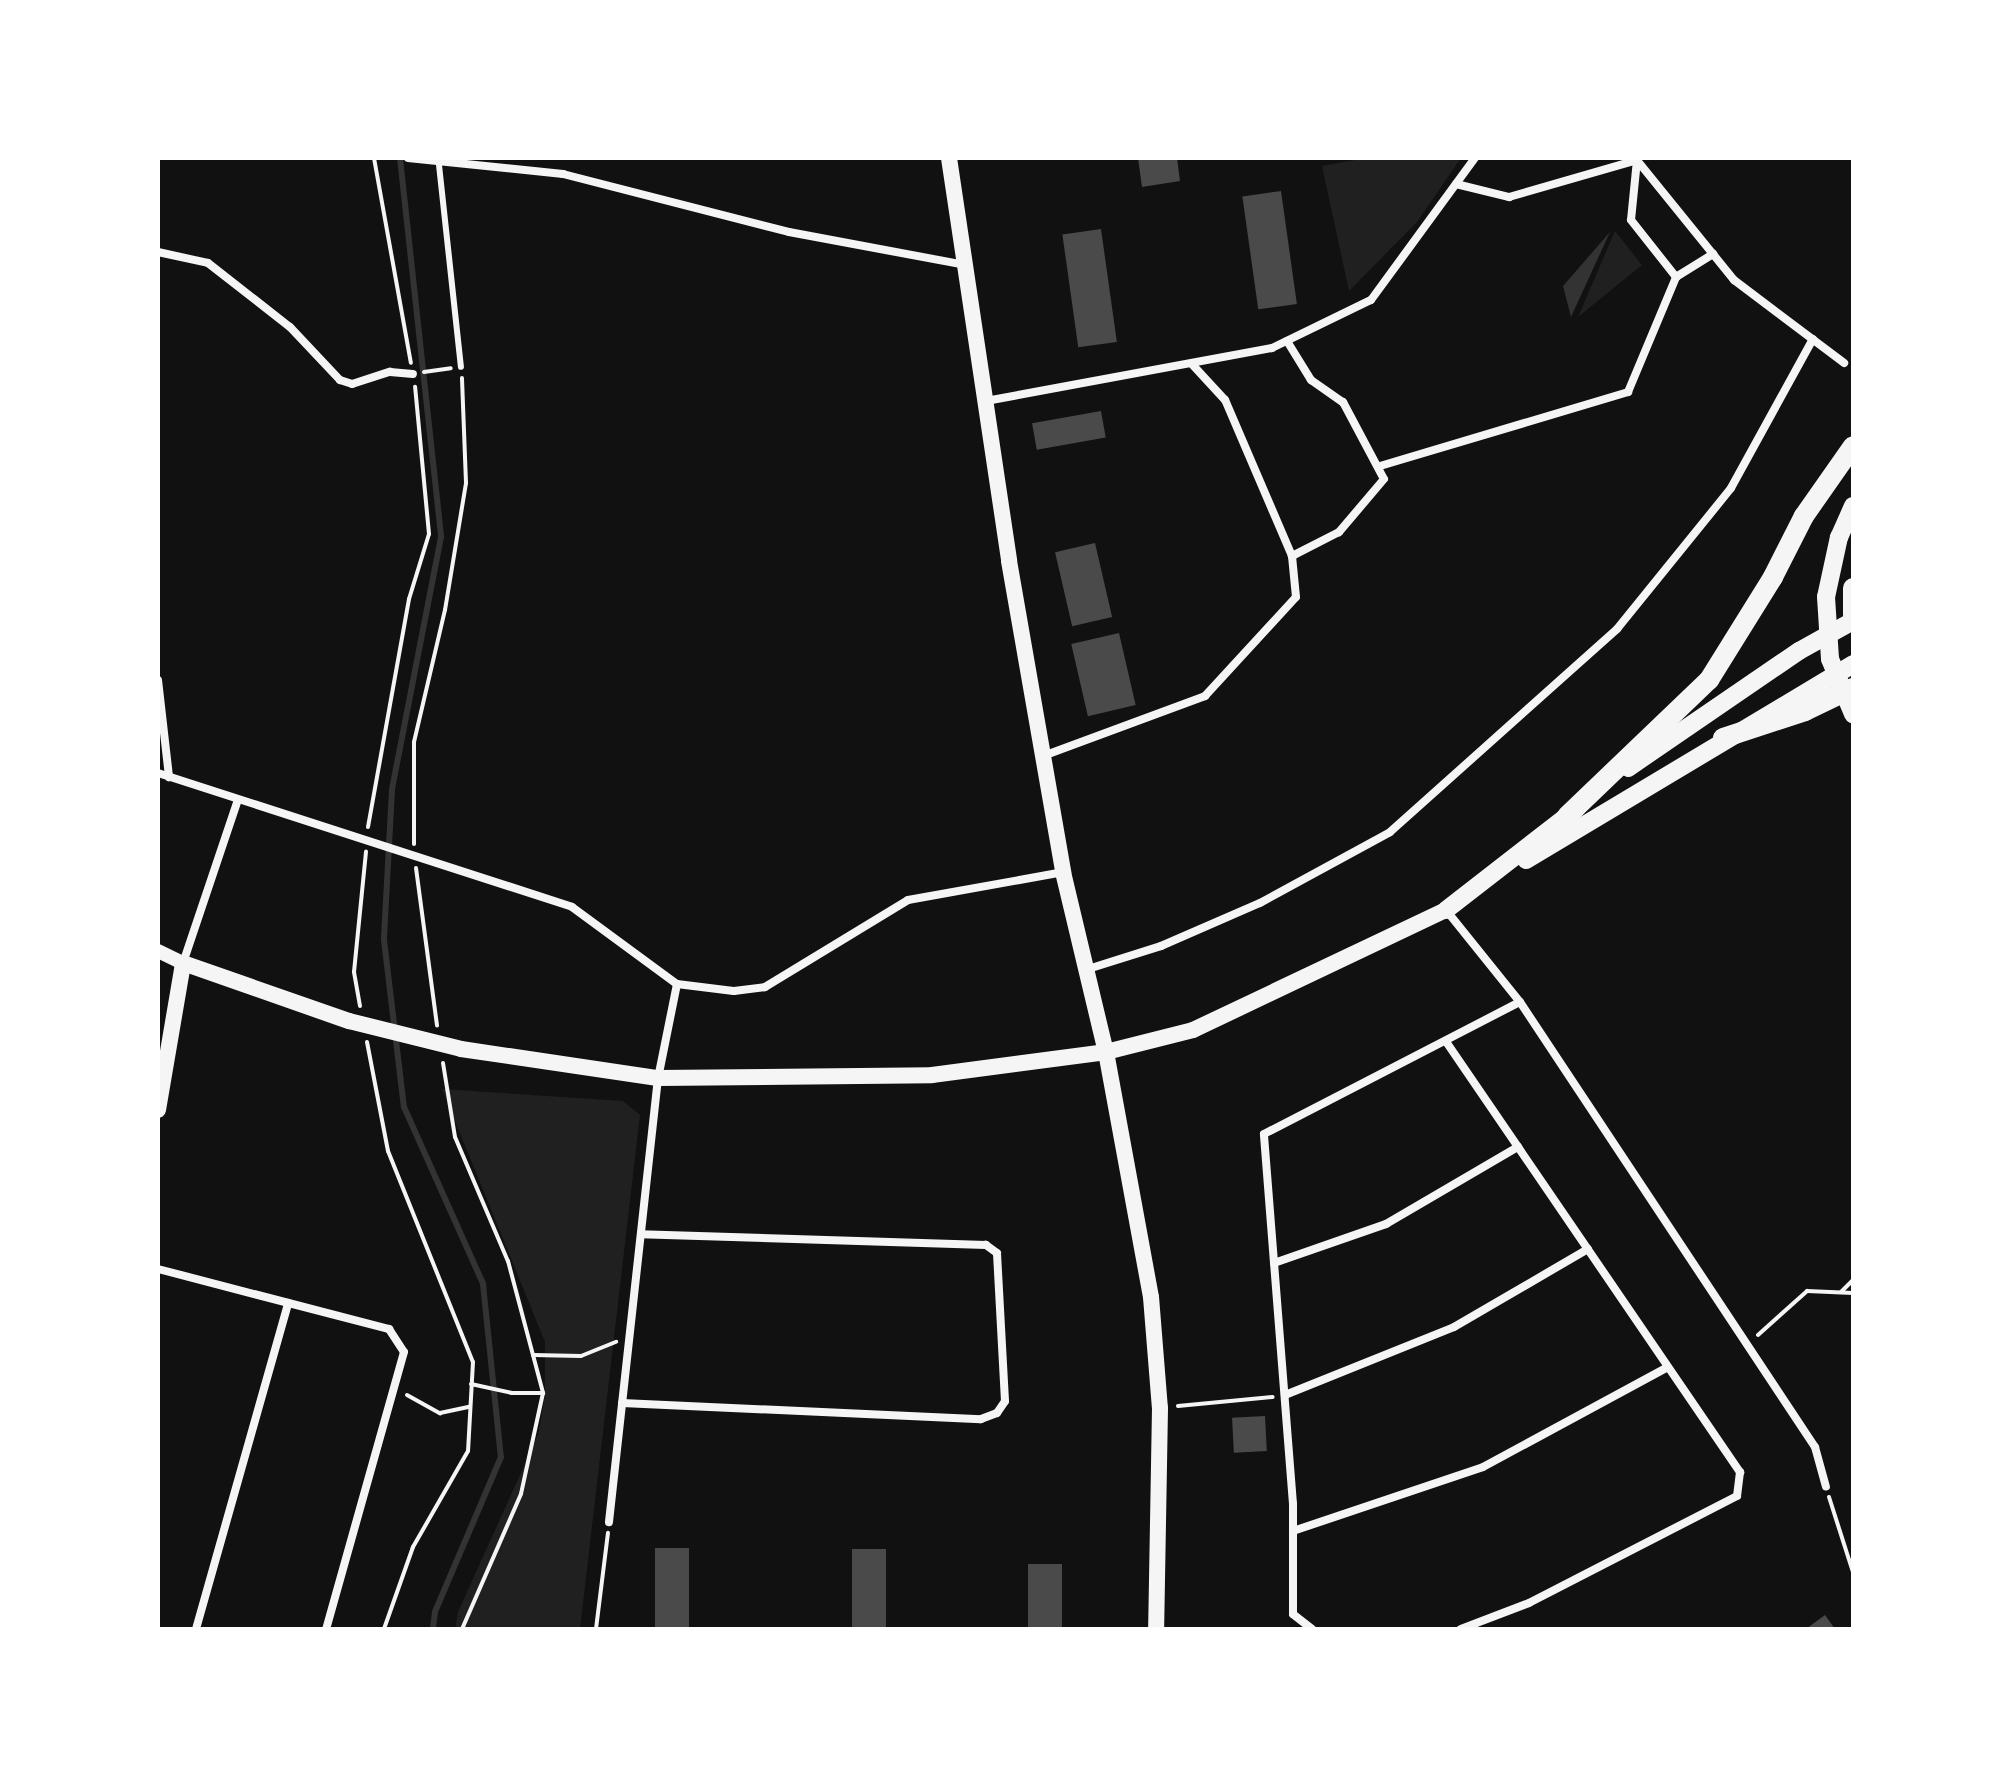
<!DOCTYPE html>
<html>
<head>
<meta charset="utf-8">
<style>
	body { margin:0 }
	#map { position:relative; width:2011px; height:1787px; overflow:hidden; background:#111; font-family:"Noto Serif",serif }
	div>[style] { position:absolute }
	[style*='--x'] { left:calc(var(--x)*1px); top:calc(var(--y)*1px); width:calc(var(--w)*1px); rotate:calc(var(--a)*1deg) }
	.green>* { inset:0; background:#202020 }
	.water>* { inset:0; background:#333 }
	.stream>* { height:6px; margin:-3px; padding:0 3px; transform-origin:3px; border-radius:3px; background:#333 }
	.building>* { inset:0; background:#4a4a4a; transform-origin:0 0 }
	.path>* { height:4px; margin:-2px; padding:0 2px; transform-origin:2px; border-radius:2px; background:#f5f5f5 }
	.service>* { height:6px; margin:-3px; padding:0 3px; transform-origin:3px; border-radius:3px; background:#f5f5f5 }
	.minor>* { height:8px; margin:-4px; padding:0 4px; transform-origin:4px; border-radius:4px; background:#f5f5f5 }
	.tertiary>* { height:14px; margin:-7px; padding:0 7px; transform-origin:7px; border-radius:7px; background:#f5f5f5 }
	.secondary>* { height:16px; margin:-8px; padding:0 8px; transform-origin:8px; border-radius:8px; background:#f5f5f5 }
	.primary>* { height:18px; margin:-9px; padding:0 9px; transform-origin:9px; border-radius:9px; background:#f5f5f5 }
	.trunk>* { height:20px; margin:-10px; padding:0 10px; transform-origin:10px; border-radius:10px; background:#f5f5f5 }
	span { translate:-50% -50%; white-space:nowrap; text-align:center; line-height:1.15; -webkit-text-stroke:6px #fff; paint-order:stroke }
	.frame { position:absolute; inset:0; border:160px solid #fff; pointer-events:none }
</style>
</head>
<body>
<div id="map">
	<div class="green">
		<div style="clip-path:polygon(1366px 158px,1461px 158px,1417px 222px,1349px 291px,1322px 166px)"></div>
		<div style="clip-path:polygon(1615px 231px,1642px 265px,1578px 317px)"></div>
		<div style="clip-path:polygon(442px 1089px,623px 1101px,640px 1115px,580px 1629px,455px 1629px,458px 1612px,538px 1435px,545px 1396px,545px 1342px)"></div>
	</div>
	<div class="water">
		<div style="clip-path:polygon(1610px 232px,1571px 317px,1563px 286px)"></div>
	</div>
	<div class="stream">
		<div style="--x:400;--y:158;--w:381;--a:83.8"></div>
		<div style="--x:441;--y:537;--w:258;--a:101"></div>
		<div style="--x:392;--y:790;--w:150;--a:93.1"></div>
		<div style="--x:384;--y:940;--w:168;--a:83.2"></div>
		<div style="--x:404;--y:1107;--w:194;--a:65.9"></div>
		<div style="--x:483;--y:1284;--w:174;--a:84.1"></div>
		<div style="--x:501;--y:1457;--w:168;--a:113.1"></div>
		<div style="--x:435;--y:1612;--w:17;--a:97"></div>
	</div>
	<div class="building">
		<div style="clip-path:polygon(1138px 158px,1177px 158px,1180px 181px,1142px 187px)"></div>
		<div style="left:1281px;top:191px;width:114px;height:39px;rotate:82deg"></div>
		<div style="left:1101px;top:229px;width:114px;height:39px;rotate:82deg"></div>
		<div style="left:1101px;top:411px;width:27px;height:70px;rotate:80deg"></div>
		<div style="left:1095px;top:543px;width:76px;height:41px;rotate:77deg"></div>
		<div style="left:1119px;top:633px;width:74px;height:49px;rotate:77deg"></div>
		<div style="left:1265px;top:1416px;width:35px;height:33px;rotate:87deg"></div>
		<div style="left:655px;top:1548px;width:34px;height:81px"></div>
		<div style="left:852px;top:1549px;width:34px;height:80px"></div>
		<div style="left:1028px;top:1564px;width:34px;height:65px"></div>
		<div style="clip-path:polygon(1825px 1615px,1835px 1629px,1806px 1629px)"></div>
	</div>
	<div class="path">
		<div style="--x:374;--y:158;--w:208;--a:79.8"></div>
		<div style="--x:424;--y:372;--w:27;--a:-8"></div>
		<div style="--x:368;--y:827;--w:232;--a:-79.8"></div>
		<div style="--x:409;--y:599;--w:68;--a:-72.9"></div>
		<div style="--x:429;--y:534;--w:148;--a:-95.4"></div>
		<div style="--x:414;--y:844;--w:102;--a:-90"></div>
		<div style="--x:414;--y:742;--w:136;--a:-76.8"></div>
		<div style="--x:445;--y:610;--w:129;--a:-80.6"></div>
		<div style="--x:466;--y:483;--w:105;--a:-92.2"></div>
		<div style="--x:416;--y:868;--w:159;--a:82.4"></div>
		<div style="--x:360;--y:1006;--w:35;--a:-100"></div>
		<div style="--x:354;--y:972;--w:121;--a:-84.3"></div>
		<div style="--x:367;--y:1042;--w:111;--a:79.1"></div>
		<div style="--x:388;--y:1151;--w:227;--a:68.1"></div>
		<div style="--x:473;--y:1362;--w:89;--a:93.2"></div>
		<div style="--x:468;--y:1451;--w:111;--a:119.8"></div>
		<div style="--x:413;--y:1547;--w:87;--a:109.5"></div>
		<div style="--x:443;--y:1063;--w:75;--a:80.8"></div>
		<div style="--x:455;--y:1137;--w:135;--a:66.9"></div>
		<div style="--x:508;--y:1261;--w:137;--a:75.1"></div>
		<div style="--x:543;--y:1393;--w:103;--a:102.3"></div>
		<div style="--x:521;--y:1494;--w:147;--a:113.6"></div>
		<div style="--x:1841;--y:1292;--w:17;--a:-45"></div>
		<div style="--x:1758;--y:1335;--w:66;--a:-41.9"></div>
		<div style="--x:1807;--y:1291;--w:46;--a:2.5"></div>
		<div style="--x:533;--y:1355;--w:48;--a:1.2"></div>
		<div style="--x:581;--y:1356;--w:38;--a:-22"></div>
		<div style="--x:471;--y:1384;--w:42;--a:12.4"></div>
		<div style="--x:512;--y:1393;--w:31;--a:0"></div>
		<div style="--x:407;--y:1395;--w:38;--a:29"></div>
		<div style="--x:440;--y:1413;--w:30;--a:-12"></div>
		<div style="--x:1178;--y:1406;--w:95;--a:-5.4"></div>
		<div style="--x:1829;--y:1497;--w:79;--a:72.3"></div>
		<div style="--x:596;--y:1629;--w:97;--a:-82.9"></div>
	</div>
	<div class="service">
		<div style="--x:439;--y:165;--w:203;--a:83.8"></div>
	</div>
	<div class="minor">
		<div style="--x:408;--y:158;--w:156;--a:5.9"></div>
		<div style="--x:563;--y:174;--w:233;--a:14.4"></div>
		<div style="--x:789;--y:232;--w:179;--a:10.6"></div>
		<div style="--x:1636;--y:159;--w:156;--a:51"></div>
		<div style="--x:1734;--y:280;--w:138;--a:37"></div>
		<div style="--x:1456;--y:184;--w:55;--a:13.8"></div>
		<div style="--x:1509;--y:197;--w:133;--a:-16.1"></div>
		<div style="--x:1637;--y:160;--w:60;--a:95.7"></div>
		<div style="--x:1631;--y:220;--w:73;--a:51.7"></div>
		<div style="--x:158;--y:252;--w:51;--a:12.4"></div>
		<div style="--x:208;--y:263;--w:104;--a:38"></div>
		<div style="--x:290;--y:327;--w:73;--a:46.7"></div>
		<div style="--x:340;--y:380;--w:13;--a:18"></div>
		<div style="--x:352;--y:384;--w:40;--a:-18"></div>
		<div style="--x:390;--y:372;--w:23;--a:5"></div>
		<div style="--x:1676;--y:277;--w:44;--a:-31.9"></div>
		<div style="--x:1287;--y:341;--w:46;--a:58.4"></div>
		<div style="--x:1311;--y:380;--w:39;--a:35"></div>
		<div style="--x:1343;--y:402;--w:87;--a:62"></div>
		<div style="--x:1384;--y:479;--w:70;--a:130.3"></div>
		<div style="--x:1339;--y:532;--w:53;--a:152.9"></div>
		<div style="--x:986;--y:401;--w:291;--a:-10.5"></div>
		<div style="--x:1272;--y:348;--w:110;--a:-25.9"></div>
		<div style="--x:1371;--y:300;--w:176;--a:-53.8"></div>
		<div style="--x:1380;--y:466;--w:259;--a:-16.6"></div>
		<div style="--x:1628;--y:392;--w:125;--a:-67.3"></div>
		<div style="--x:158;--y:680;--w:98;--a:83.5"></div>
		<div style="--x:1043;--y:756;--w:173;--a:-20.3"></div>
		<div style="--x:1205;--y:696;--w:134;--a:-47.4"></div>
		<div style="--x:1296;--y:597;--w:41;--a:-95.6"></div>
		<div style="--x:1292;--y:556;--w:170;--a:-113.2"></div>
		<div style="--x:1225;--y:400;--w:50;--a:-132.6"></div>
		<div style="--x:158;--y:773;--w:435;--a:17.9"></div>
		<div style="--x:572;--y:907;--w:130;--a:36.3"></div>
		<div style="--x:677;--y:984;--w:96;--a:101.4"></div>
		<div style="--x:658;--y:1078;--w:447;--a:96.3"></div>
		<div style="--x:1446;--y:910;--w:118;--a:51.2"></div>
		<div style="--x:1520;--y:1002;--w:534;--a:56.46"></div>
		<div style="--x:1815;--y:1447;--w:41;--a:74.6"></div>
		<div style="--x:183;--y:963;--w:172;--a:-71.4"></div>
		<div style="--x:1088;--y:969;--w:77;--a:-17.5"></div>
		<div style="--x:1161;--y:946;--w:108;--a:-23.5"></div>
		<div style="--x:1260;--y:903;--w:148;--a:-28.6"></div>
		<div style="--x:1390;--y:832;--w:305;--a:-41.8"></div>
		<div style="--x:1617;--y:629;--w:181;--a:-51"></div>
		<div style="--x:1731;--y:488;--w:170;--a:-61.2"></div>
		<div style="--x:677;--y:984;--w:57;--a:7"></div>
		<div style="--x:734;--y:991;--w:31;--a:-7"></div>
		<div style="--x:765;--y:987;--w:167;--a:-31.3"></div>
		<div style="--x:908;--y:900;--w:158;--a:-10.2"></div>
		<div style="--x:1447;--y:1043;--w:520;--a:55.67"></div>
		<div style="--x:1740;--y:1472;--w:24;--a:97"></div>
		<div style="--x:1737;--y:1496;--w:234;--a:152.8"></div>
		<div style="--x:1529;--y:1603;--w:73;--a:159.1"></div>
		<div style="--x:1274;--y:1263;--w:119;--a:-19.2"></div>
		<div style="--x:1386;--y:1224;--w:153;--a:-30.3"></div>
		<div style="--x:158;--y:1269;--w:239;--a:14.6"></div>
		<div style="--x:389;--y:1329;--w:27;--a:57"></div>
		<div style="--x:404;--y:1352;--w:288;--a:105.7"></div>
		<div style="--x:1285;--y:1395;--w:182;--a:-21.9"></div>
		<div style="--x:1454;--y:1327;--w:155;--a:-30.2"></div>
		<div style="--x:622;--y:1403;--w:359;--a:2.6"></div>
		<div style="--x:981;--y:1419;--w:17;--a:-21"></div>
		<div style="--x:997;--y:1413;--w:14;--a:-56"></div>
		<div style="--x:1005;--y:1401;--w:148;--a:-93.1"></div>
		<div style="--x:997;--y:1253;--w:14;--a:-144"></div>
		<div style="--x:986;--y:1245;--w:345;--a:-178.2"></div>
		<div style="--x:1293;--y:1531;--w:200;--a:-18.6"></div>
		<div style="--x:1483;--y:1467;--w:210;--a:-28.4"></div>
		<div style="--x:196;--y:1629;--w:339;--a:-74.2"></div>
		<div style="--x:1312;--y:1629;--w:24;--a:-142"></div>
		<div style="--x:1293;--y:1614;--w:110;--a:-90"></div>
		<div style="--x:1293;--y:1504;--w:371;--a:-94.5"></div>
		<div style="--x:1264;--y:1134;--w:288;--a:-27.3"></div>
	</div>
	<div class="tertiary">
		<div style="--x:158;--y:951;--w:28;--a:26"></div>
	</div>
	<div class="secondary">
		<div style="--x:949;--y:158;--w:407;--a:81.5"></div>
		<div style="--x:1009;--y:561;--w:316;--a:80.1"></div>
		<div style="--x:1063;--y:872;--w:185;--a:76.6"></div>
		<div style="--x:1106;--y:1052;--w:249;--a:79.6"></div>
		<div style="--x:1151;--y:1297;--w:111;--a:85.4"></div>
		<div style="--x:1160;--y:1408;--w:221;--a:91"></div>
		<div style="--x:158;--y:1110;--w:149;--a:-80.3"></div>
		<div style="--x:183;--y:963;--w:176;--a:19.3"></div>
		<div style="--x:349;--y:1021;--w:115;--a:14"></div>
		<div style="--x:461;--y:1049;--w:199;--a:8.4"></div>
		<div style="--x:658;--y:1078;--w:274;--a:-0.6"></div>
		<div style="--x:932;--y:1075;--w:176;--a:-7.5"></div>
		<div style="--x:1106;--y:1052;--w:90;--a:-14.2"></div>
		<div style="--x:1193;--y:1030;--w:280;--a:-25.4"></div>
	</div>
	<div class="primary">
		<div style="--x:1853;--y:506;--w:34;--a:114"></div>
		<div style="--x:1839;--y:537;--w:61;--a:102.2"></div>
		<div style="--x:1826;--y:597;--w:62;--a:86.3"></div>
		<div style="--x:1830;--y:659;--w:60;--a:67.3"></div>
		<div style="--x:1628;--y:768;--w:207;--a:-34.4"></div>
		<div style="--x:1799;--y:651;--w:62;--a:-29.1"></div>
		<div style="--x:1526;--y:860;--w:381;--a:-30.9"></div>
		<div style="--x:1446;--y:910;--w:165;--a:-37.8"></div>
	</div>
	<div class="trunk">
		<div style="--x:1853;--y:588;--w:27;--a:90"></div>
		<div style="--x:1723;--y:738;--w:86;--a:-18.2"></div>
		<div style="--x:1805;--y:711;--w:53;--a:-25.6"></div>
		<div style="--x:1567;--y:816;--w:197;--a:-43.8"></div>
		<div style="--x:1709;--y:680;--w:121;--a:-58.1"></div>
		<div style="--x:1773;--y:577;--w:68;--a:-63.1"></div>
		<div style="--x:1804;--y:516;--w:85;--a:-55"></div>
	</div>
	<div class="frame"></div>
</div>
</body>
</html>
